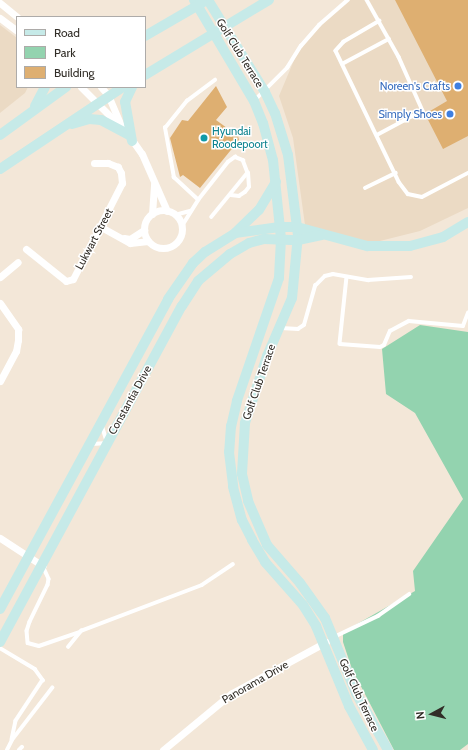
<!DOCTYPE html>
<html>
<head>
<meta charset="utf-8">
<style>
	body { margin:0 }
	#map { position:relative; width:468px; height:750px; overflow:hidden; background:#f3e7d8; font-family:Cabin,sans-serif }
	div>[style] { position:absolute }
	[style*='--x'] { left:calc(var(--x)*1px); top:calc(var(--y)*1px); width:calc(var(--w)*1px); rotate:calc(var(--a)*1deg) }
	.built>* { inset:0; background:#ebdac4 }
	.green>* { inset:0; background:#93d3af }
	.building>* { inset:0; background:#deaf71 }
	.lane>* { height:3.5px; margin:-1.75px; padding:0 1.75px; transform-origin:1.75px; border-radius:1.75px; background:#fff }
	.street>* { height:7px; margin:-3.5px; padding:0 3.5px; transform-origin:3.5px; border-radius:3.5px; background:#fff }
	.street>.ring { margin:-3.5px; padding:0; box-sizing:content-box; background:none; border:7px solid #fff; border-radius:50% }
	.secondary>* { height:10px; margin:-5px; padding:0 5px; transform-origin:5px; border-radius:5px; background:#c6eae8 }
	.dots>* { width:11px; height:11px; translate:-50% -50%; box-sizing:border-box; border:2px solid #fff; border-radius:50% }
	span { translate:-50% -50%; white-space:nowrap; text-align:center; line-height:1.15; -webkit-text-stroke:3px #fff; paint-order:stroke }
	.street-label { font-size:11px; color:#312d27 }
	.shop-label { font-size:11px; color:#366cbe }
	.right { translate:-100% -50%; text-align:right }
	.culture-label { font-size:11px; color:#0d838f }
	.left { translate:0 -50%; text-align:left }
	.legend { position:absolute; left:16px; top:16px; width:130px; height:72px; box-sizing:border-box; background:#fff; border:1px solid #adaba9; margin:0; padding:5px 7px; list-style:none; font-size:12px; color:#312d27 }
	.legend li { display:flex; align-items:center; gap:8px; height:20px }
	.legend b { width:20px; border:1px solid #adaba9 }
	.north { position:absolute; left:412px; top:694px; width:40px; height:40px; -webkit-text-stroke:3px #fff; paint-order:stroke; rotate:263deg; font-size:11px; font-weight:700; line-height:16px; text-align:center; color:#312d27 }
	.north::after { content:''; display:block; margin:auto; width:14px; height:18px; background:#312d27; clip-path:polygon(50% 0,100% 100%,50% 72%,0 100%) }
</style>
</head>
<body>
<div id="map">
	<div class="built">
		<div style="clip-path:polygon(346px 0,468px 0,468px 208px,420px 231px,364px 245px,305px 225px,293px 138px,279px 96px,300px 46px)"></div>
		<div style="clip-path:polygon(0 25px,17px 38px,17px 87px,28px 87px,25px 93px,0 113px)"></div>
	</div>
	<div class="green">
		<div style="clip-path:polygon(420px 325px,468px 332px,468px 744px,460px 750px,394px 750px,352px 669px,343px 642px,343px 632px,415px 591px,413px 571px,463px 499px,415px 413px,386px 394px,382px 349px)"></div>
	</div>
	<div class="building">
		<div style="clip-path:polygon(395px 0,468px 0,468px 136px,443px 149px,425px 114px,447px 101px)"></div>
		<div style="clip-path:polygon(216px 86px,227px 107px,216px 120px,238px 136px,239px 140px,200px 188px,183px 175px,180px 177px,170px 138px,182px 120px,188px 121px)"></div>
	</div>
	<div class="lane">
		<div style="--x:367;--y:0;--w:65;--a:60.7"></div>
		<div style="--x:399;--y:57;--w:59;--a:66"></div>
		<div style="--x:423;--y:111;--w:51;--a:151.9"></div>
		<div style="--x:380;--y:21;--w:42;--a:149.7"></div>
		<div style="--x:344;--y:42;--w:12;--a:132"></div>
		<div style="--x:336;--y:51;--w:145;--a:64.3"></div>
		<div style="--x:399;--y:182;--w:15;--a:53"></div>
		<div style="--x:408;--y:194;--w:14;--a:12"></div>
		<div style="--x:422;--y:197;--w:52;--a:-27.6"></div>
		<div style="--x:342;--y:64;--w:53;--a:-28"></div>
		<div style="--x:254;--y:101;--w:47;--a:-45"></div>
		<div style="--x:287;--y:68;--w:26;--a:-58"></div>
		<div style="--x:301;--y:46;--w:28;--a:-49"></div>
		<div style="--x:319;--y:25;--w:38;--a:-41"></div>
		<div style="--x:365;--y:188;--w:34;--a:-26"></div>
		<div style="--x:231;--y:195;--w:8;--a:7"></div>
		<div style="--x:239;--y:196;--w:7;--a:-34"></div>
		<div style="--x:245;--y:192;--w:6;--a:-51"></div>
		<div style="--x:249;--y:187;--w:14;--a:-94"></div>
		<div style="--x:198;--y:200;--w:48;--a:-51.7"></div>
		<div style="--x:228;--y:162;--w:9;--a:-36"></div>
		<div style="--x:235;--y:157;--w:9;--a:21"></div>
		<div style="--x:243;--y:160;--w:14;--a:69"></div>
		<div style="--x:248;--y:173;--w:57;--a:129.3"></div>
		<div style="--x:175;--y:215;--w:16;--a:-15"></div>
		<div style="--x:182;--y:226;--w:31;--a:-58"></div>
		<div style="--x:198;--y:200;--w:33;--a:-137"></div>
		<div style="--x:174;--y:178;--w:51;--a:-100.2"></div>
		<div style="--x:165;--y:128;--w:35;--a:-51"></div>
		<div style="--x:187;--y:101;--w:35;--a:-37"></div>
		<div style="--x:347;--y:277;--w:67;--a:96"></div>
		<div style="--x:340;--y:344;--w:40;--a:4.3"></div>
		<div style="--x:380;--y:347;--w:4;--a:-27"></div>
		<div style="--x:384;--y:345;--w:15;--a:-67"></div>
		<div style="--x:390;--y:331;--w:21;--a:-28"></div>
		<div style="--x:409;--y:321;--w:54;--a:5.3"></div>
		<div style="--x:463;--y:326;--w:14;--a:-69"></div>
		<div style="--x:281;--y:328;--w:17;--a:3"></div>
		<div style="--x:298;--y:329;--w:7;--a:-34"></div>
		<div style="--x:304;--y:325;--w:41;--a:-74.2"></div>
		<div style="--x:315;--y:286;--w:14;--a:-45"></div>
		<div style="--x:325;--y:276;--w:8;--a:-14"></div>
		<div style="--x:333;--y:274;--w:36;--a:10"></div>
		<div style="--x:368;--y:280;--w:43;--a:-4"></div>
		<div style="--x:92;--y:444;--w:15;--a:-4"></div>
		<div style="--x:107;--y:443;--w:17;--a:-107"></div>
		<div style="--x:43;--y:566;--w:14;--a:65"></div>
		<div style="--x:49;--y:579;--w:6;--a:99"></div>
		<div style="--x:48;--y:585;--w:41;--a:115.9"></div>
		<div style="--x:30;--y:622;--w:9;--a:108"></div>
		<div style="--x:27;--y:631;--w:12;--a:85"></div>
		<div style="--x:28;--y:643;--w:11;--a:15"></div>
		<div style="--x:39;--y:646;--w:43;--a:-18.9"></div>
		<div style="--x:334;--y:637;--w:49;--a:-25.5"></div>
		<div style="--x:378;--y:616;--w:38;--a:-35"></div>
		<div style="--x:68;--y:647;--w:21;--a:-51"></div>
		<div style="--x:81;--y:631;--w:129;--a:-20.8"></div>
		<div style="--x:202;--y:585;--w:37;--a:-34"></div>
		<div style="--x:0;--y:648;--w:41;--a:31"></div>
		<div style="--x:35;--y:669;--w:14;--a:54"></div>
		<div style="--x:43;--y:680;--w:49;--a:123.4"></div>
		<div style="--x:16;--y:721;--w:19;--a:102"></div>
		<div style="--x:7;--y:750;--w:11;--a:-63"></div>
		<div style="--x:12;--y:740;--w:66;--a:-52.4"></div>
		<div style="--x:19;--y:750;--w:4;--a:-45"></div>
	</div>
	<div class="street">
		<div style="--x:0;--y:3;--w:22;--a:39"></div>
		<div style="--x:0;--y:18;--w:21;--a:37"></div>
		<div style="--x:81;--y:87;--w:58;--a:45"></div>
		<div style="--x:101;--y:87;--w:11;--a:49"></div>
		<div style="--x:108;--y:95;--w:33;--a:67"></div>
		<div style="--x:130;--y:137;--w:21;--a:55"></div>
		<div style="--x:142;--y:154;--w:62;--a:66.3"></div>
		<div class="ring" style="left:144px;top:210px;width:31px;height:31px"></div>
		<div style="--x:152;--y:214;--w:30;--a:-86"></div>
		<div style="--x:101;--y:227;--w:33;--a:29"></div>
		<div style="--x:130;--y:243;--w:18;--a:-6"></div>
		<div style="--x:124;--y:238;--w:6;--a:9"></div>
		<div style="--x:130;--y:239;--w:17;--a:-33"></div>
		<div style="--x:26;--y:249;--w:51;--a:38.7"></div>
		<div style="--x:66;--y:281;--w:7;--a:-16"></div>
		<div style="--x:73;--y:279;--w:108;--a:-63"></div>
		<div style="--x:122;--y:183;--w:10;--a:-96"></div>
		<div style="--x:121;--y:173;--w:7;--a:-117"></div>
		<div style="--x:118;--y:167;--w:11;--a:-158"></div>
		<div style="--x:108;--y:163;--w:14;--a:180"></div>
		<div style="--x:0;--y:277;--w:23;--a:-40"></div>
		<div style="--x:0;--y:303;--w:32;--a:55"></div>
		<div style="--x:18;--y:329;--w:11;--a:90"></div>
		<div style="--x:18;--y:340;--w:11;--a:100"></div>
		<div style="--x:16;--y:351;--w:34;--a:118"></div>
		<div style="--x:0;--y:538;--w:51;--a:33.1"></div>
		<div style="--x:163;--y:750;--w:89;--a:-39.6"></div>
		<div style="--x:232;--y:693;--w:107;--a:-28.5"></div>
	</div>
	<div class="secondary">
		<div style="--x:194;--y:0;--w:117;--a:59.3"></div>
		<div style="--x:254;--y:101;--w:24;--a:68"></div>
		<div style="--x:263;--y:123;--w:38;--a:75"></div>
		<div style="--x:273;--y:160;--w:79;--a:84.2"></div>
		<div style="--x:281;--y:239;--w:39;--a:93"></div>
		<div style="--x:279;--y:278;--w:130;--a:108.9"></div>
		<div style="--x:237;--y:401;--w:26;--a:103"></div>
		<div style="--x:231;--y:426;--w:26;--a:94"></div>
		<div style="--x:229;--y:452;--w:35;--a:83"></div>
		<div style="--x:233;--y:487;--w:34;--a:75"></div>
		<div style="--x:242;--y:520;--w:22;--a:63"></div>
		<div style="--x:252;--y:540;--w:26;--a:59"></div>
		<div style="--x:265;--y:562;--w:57;--a:48.5"></div>
		<div style="--x:303;--y:605;--w:25;--a:58"></div>
		<div style="--x:316;--y:626;--w:87;--a:67.6"></div>
		<div style="--x:349;--y:706;--w:50;--a:61.4"></div>
		<div style="--x:208;--y:0;--w:108;--a:58.2"></div>
		<div style="--x:265;--y:92;--w:23;--a:65"></div>
		<div style="--x:275;--y:113;--w:44;--a:72.8"></div>
		<div style="--x:288;--y:155;--w:81;--a:82.9"></div>
		<div style="--x:298;--y:235;--w:63;--a:95.4"></div>
		<div style="--x:292;--y:298;--w:63;--a:113.3"></div>
		<div style="--x:267;--y:356;--w:71;--a:108.2"></div>
		<div style="--x:245;--y:423;--w:51;--a:93.4"></div>
		<div style="--x:242;--y:474;--w:28;--a:77"></div>
		<div style="--x:248;--y:501;--w:48;--a:66.6"></div>
		<div style="--x:267;--y:545;--w:50;--a:49"></div>
		<div style="--x:300;--y:583;--w:43;--a:54.5"></div>
		<div style="--x:325;--y:618;--w:81;--a:67.5"></div>
		<div style="--x:356;--y:693;--w:65;--a:60.7"></div>
		<div style="--x:145;--y:36;--w:66;--a:-30.1"></div>
		<div style="--x:145;--y:75;--w:145;--a:-31.2"></div>
		<div style="--x:35;--y:106;--w:21;--a:-62"></div>
		<div style="--x:72;--y:124;--w:18;--a:-16"></div>
		<div style="--x:89;--y:119;--w:12;--a:5"></div>
		<div style="--x:101;--y:120;--w:32;--a:28"></div>
		<div style="--x:0;--y:135;--w:82;--a:-36"></div>
		<div style="--x:132;--y:141;--w:40;--a:-100"></div>
		<div style="--x:125;--y:102;--w:17;--a:-65"></div>
		<div style="--x:0;--y:169;--w:148;--a:-33.7"></div>
		<div style="--x:237;--y:231;--w:30;--a:-44"></div>
		<div style="--x:259;--y:210;--w:33;--a:-59"></div>
		<div style="--x:0;--y:609;--w:353;--a:-61.5"></div>
		<div style="--x:168;--y:299;--w:44;--a:-55.2"></div>
		<div style="--x:193;--y:263;--w:16;--a:-43"></div>
		<div style="--x:205;--y:252;--w:36;--a:-32"></div>
		<div style="--x:235;--y:233;--w:45;--a:-7.6"></div>
		<div style="--x:280;--y:227;--w:17;--a:0"></div>
		<div style="--x:297;--y:227;--w:73;--a:15.2"></div>
		<div style="--x:367;--y:246;--w:43;--a:0"></div>
		<div style="--x:410;--y:246;--w:34;--a:-15"></div>
		<div style="--x:443;--y:237;--w:29;--a:-31"></div>
		<div style="--x:0;--y:642;--w:382;--a:-61.6"></div>
		<div style="--x:182;--y:306;--w:30;--a:-57"></div>
		<div style="--x:198;--y:281;--w:42;--a:-40.2"></div>
		<div style="--x:230;--y:254;--w:22;--a:-30"></div>
		<div style="--x:249;--y:243;--w:16;--a:-15"></div>
		<div style="--x:264;--y:239;--w:34;--a:2"></div>
		<div style="--x:298;--y:240;--w:24;--a:-12"></div>
	</div>
	<div class="dots">
		<div style="left:458px;top:86px;background:#3f7fe0"></div>
		<div style="left:450px;top:114px;background:#3f7fe0"></div>
		<div style="left:204px;top:138px;background:#0f9aa8"></div>
	</div>
	<div class="street-label">
		<span style="left:240px;top:53px;rotate:58deg">Golf Club Terrace</span>
		<span style="left:94px;top:239px;rotate:-62deg">Lukwart Street</span>
		<span style="left:259px;top:382px;rotate:-71deg">Golf Club Terrace</span>
		<span style="left:130px;top:400px;rotate:-61deg">Constantia Drive</span>
		<span style="left:255px;top:682px;rotate:-30deg">Panorama Drive</span>
		<span style="left:359px;top:695px;rotate:65deg">Golf Club Terrace</span>
	</div>
	<div class="shop-label">
		<span class="right" style="left:450px;top:86px">Noreen's Crafts</span>
		<span class="right" style="left:442px;top:114px">Simply Shoes</span>
	</div>
	<div class="culture-label">
		<span class="left" style="left:212px;top:138px">Hyundai<br>Roodepoort</span>
	</div>
	<ul class="legend">
	<li><b style="height:5px;background:#c6eae8"></b>Road</li>
	<li><b style="height:11px;background:#93d3af"></b>Park</li>
	<li><b style="height:11px;background:#deaf71"></b>Building</li>
	</ul>
	<div class="north">N</div>
</div>
</body>
</html>
